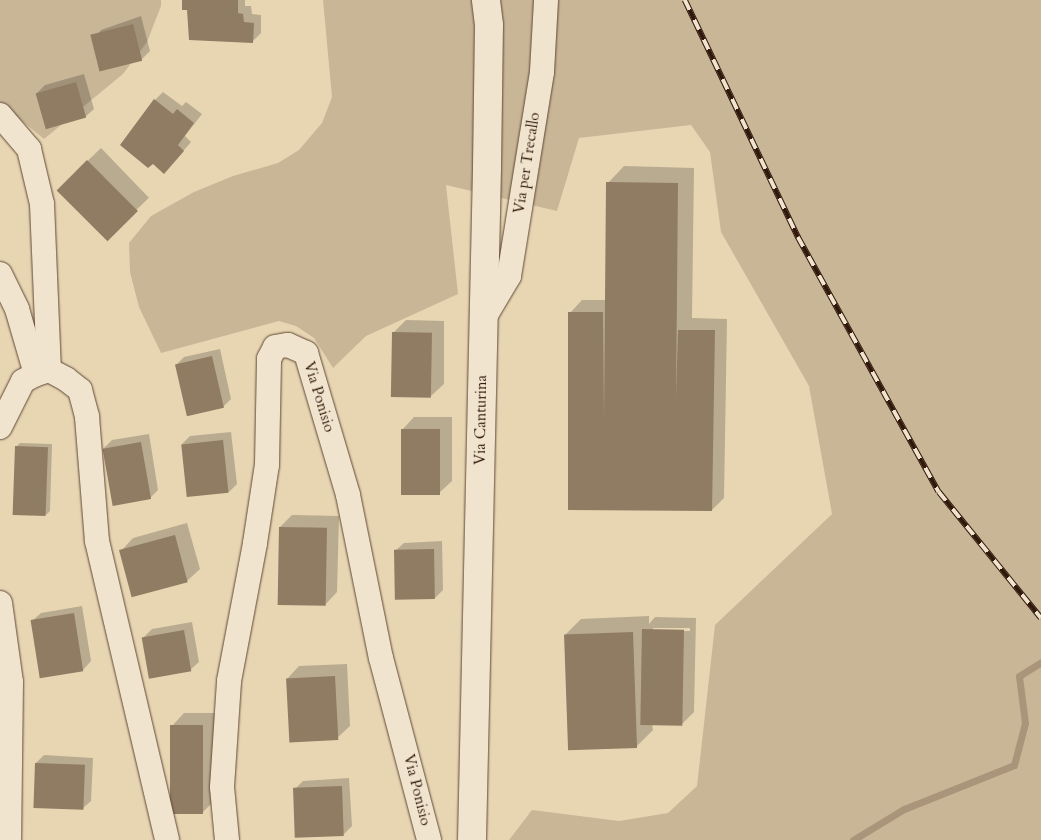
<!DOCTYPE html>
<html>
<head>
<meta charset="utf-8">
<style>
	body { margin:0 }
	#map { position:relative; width:1041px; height:840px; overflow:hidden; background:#e8d6b3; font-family:Cardo,serif }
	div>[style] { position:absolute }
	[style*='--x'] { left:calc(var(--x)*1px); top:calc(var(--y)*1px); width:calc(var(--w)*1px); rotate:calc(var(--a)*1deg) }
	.green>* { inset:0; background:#c9b697 }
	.shadow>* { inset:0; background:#0003; transform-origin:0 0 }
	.stream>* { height:7px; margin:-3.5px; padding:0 3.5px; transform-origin:3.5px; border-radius:3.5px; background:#aa957a }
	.building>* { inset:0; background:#907b63; transform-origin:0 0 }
	.roads { filter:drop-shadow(0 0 1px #5f4836) drop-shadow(0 0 1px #5f4836) }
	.minor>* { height:24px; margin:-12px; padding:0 12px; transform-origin:12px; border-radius:12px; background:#f0e4ce }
	.secondary>* { height:28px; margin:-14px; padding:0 14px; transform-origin:14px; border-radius:14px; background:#f0e4ce }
	.rail>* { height:5.5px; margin-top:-2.75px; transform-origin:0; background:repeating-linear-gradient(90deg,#f0e4ce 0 11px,#31180c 0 22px); box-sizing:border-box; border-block:1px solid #31180c }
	span { translate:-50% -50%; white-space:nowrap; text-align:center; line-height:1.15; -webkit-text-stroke:4px #f0e4ce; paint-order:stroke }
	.street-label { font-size:15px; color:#31180c }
</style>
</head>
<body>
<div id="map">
	<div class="green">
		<div style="clip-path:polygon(0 0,161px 0,161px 6px,147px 42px,123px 74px,44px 139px,0 103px)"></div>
		<div style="clip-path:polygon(323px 0,1041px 0,1041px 840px,509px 840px,532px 810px,619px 821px,668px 813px,697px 786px,715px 625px,832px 514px,809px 386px,721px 232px,710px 152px,691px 125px,579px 138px,557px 211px,446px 185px,458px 294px,366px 336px,333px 368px,314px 338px,296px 326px,279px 321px,161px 353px,139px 307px,130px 272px,129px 243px,151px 216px,194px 192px,233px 176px,278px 163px,299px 150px,322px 123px,332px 97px)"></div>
	</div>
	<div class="shadow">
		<div style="clip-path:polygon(184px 0,245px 0,245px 6px,251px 6px,252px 14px,261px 15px,261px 33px,252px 42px,189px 9px)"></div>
		<div style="clip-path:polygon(141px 16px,150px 51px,141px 60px,93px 39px,101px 30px)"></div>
		<div style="clip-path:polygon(84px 74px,94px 109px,85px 117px,37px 93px,45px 85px)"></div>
		<div style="clip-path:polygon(163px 92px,182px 106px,186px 102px,202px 114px,185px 136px,191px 142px,172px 164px,155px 100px)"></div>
		<div style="left:101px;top:148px;width:69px;height:60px;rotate:46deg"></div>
		<div style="clip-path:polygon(624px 166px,694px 168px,692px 318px,727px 319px,724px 498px,712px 510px,569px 509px,570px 313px,582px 300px,606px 300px,608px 183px)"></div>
		<div style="clip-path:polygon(406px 320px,444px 321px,444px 384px,431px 396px,393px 333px)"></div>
		<div style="clip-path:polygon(220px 349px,231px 399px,223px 407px,176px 365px,184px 357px)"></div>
		<div style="clip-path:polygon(414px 417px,452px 417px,452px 481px,439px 493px,402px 430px)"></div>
		<div style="clip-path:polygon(231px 432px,237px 484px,229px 492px,182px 444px,190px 436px)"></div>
		<div style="clip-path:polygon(149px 434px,158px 490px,150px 498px,104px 448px,112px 440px)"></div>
		<div style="clip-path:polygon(20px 443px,52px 444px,50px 511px,46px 515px,16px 447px)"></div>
		<div style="clip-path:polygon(292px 515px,339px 516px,337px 592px,325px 605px,280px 527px)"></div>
		<div style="clip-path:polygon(187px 523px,200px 569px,187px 581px,121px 551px,133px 538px)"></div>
		<div style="clip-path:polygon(442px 541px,443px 590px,435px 598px,395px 551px,404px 543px)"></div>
		<div style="clip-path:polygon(82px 606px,91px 661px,83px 670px,32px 621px,41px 613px)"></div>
		<div style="clip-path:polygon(evenodd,649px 616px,649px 624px,655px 617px,696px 618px,694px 712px,682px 724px,652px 724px,653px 730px,636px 747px,565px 635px,581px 619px,649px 616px,653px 628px,690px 628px,690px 631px,653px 631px,653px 628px)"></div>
		<div style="clip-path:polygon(192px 622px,199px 662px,190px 670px,144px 637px,152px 629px)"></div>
		<div style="clip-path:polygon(347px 664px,350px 726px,337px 738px,287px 679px,299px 666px)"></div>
		<div style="clip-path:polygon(184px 713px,215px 713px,215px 800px,202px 813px,172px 726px)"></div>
		<div style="clip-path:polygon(44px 755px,93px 758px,91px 801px,82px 809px,36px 763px)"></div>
		<div style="clip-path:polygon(349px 778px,352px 826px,344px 834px,295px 789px,303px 781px)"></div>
	</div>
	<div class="stream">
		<div style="--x:853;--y:840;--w:60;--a:-31.3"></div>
		<div style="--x:904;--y:809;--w:118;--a:-21.8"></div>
		<div style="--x:1014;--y:765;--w:43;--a:-75.3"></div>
		<div style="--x:1025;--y:723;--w:47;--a:-97.3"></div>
		<div style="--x:1019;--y:676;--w:26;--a:-32"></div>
	</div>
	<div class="building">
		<div style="clip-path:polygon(182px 0,238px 0,238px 13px,243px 14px,244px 22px,254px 23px,253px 43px,189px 40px,187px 10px,182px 10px)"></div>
		<div style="left:133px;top:24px;width:38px;height:44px;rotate:76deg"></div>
		<div style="left:76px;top:82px;width:37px;height:42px;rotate:74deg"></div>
		<div style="clip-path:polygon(154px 99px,173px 114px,177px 109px,194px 123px,178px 145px,184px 151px,164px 174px,153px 164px,148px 168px,120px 145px)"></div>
		<div style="left:87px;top:160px;width:72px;height:43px;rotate:45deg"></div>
		<div style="clip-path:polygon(606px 182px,678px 183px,676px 400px,678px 330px,715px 330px,712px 511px,568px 510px,568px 312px,603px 312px,604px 419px)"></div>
		<div style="left:392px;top:332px;width:40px;height:65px;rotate:1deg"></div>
		<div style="left:212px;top:356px;width:53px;height:38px;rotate:77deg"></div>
		<div style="left:401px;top:429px;width:39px;height:66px"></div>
		<div style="left:223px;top:440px;width:53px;height:42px;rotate:84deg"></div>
		<div style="left:141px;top:442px;width:58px;height:39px;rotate:80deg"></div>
		<div style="left:15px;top:446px;width:33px;height:69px;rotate:2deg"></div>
		<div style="left:279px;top:527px;width:48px;height:78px;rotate:1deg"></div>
		<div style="left:175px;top:535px;width:49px;height:58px;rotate:75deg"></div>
		<div style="left:434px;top:549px;width:50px;height:40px;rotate:89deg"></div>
		<div style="left:74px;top:613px;width:59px;height:44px;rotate:81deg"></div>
		<div style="left:642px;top:629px;width:42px;height:96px;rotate:1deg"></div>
		<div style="left:184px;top:630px;width:42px;height:43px;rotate:80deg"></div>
		<div style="left:633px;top:632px;width:116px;height:69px;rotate:88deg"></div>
		<div style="left:335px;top:676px;width:64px;height:49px;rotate:87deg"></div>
		<div style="left:170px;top:725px;width:33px;height:89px"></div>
		<div style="left:35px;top:763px;width:50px;height:45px;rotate:2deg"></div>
		<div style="left:342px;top:786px;width:50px;height:49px;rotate:88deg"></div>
	</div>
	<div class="roads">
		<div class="minor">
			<div style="--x:0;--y:115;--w:45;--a:49.5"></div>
			<div style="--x:29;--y:149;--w:57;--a:76.7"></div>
			<div style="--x:42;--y:204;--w:166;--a:87.6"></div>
			<div style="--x:0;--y:274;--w:39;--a:64"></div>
			<div style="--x:17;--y:309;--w:68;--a:73.7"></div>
			<div style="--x:484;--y:318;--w:49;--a:-59.2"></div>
			<div style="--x:509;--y:276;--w:207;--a:-80.8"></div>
			<div style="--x:542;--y:72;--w:72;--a:-86.8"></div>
			<div style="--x:0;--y:427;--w:51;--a:-63.4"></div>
			<div style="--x:23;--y:381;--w:15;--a:-28"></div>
			<div style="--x:36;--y:374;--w:14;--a:-17"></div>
			<div style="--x:49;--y:370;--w:19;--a:28"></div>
			<div style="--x:66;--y:379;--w:18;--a:38"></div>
			<div style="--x:80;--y:390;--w:28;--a:75"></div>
			<div style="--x:87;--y:417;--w:124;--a:85.4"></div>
			<div style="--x:97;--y:541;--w:307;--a:76.8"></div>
			<div style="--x:0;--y:603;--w:80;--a:82.1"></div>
			<div style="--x:11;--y:682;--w:158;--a:90.7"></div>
			<div style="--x:227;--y:840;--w:53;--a:-95.4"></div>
			<div style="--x:222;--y:787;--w:106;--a:-86.2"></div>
			<div style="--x:229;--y:681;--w:140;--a:-79.3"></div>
			<div style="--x:255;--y:543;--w:79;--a:-81.3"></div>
			<div style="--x:267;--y:465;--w:106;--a:-88.9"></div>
			<div style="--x:269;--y:359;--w:13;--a:-63"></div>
			<div style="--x:275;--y:347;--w:13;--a:-9"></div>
			<div style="--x:288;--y:345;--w:20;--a:24"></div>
			<div style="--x:306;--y:353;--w:148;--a:73.5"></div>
			<div style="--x:348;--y:495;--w:166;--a:78.6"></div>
			<div style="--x:381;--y:658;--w:188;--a:75.2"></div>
		</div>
		<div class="secondary">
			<div style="--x:472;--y:840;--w:673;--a:-88.72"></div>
			<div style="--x:487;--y:167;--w:142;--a:-89.2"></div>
			<div style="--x:489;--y:25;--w:25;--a:-97"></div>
		</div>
	</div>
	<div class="rail">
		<div style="--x:685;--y:0;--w:263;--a:64.5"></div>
		<div style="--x:798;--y:237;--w:291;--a:61.1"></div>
		<div style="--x:939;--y:492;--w:162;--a:51"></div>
	</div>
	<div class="street-label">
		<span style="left:527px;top:163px;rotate:-81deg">Via per Trecallo</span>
		<span style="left:319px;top:397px;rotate:73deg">Via Ponisio</span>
		<span style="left:481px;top:420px;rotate:-89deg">Via Canturina</span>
		<span style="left:417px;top:790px;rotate:76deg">Via Ponisio</span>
	</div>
</div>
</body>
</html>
